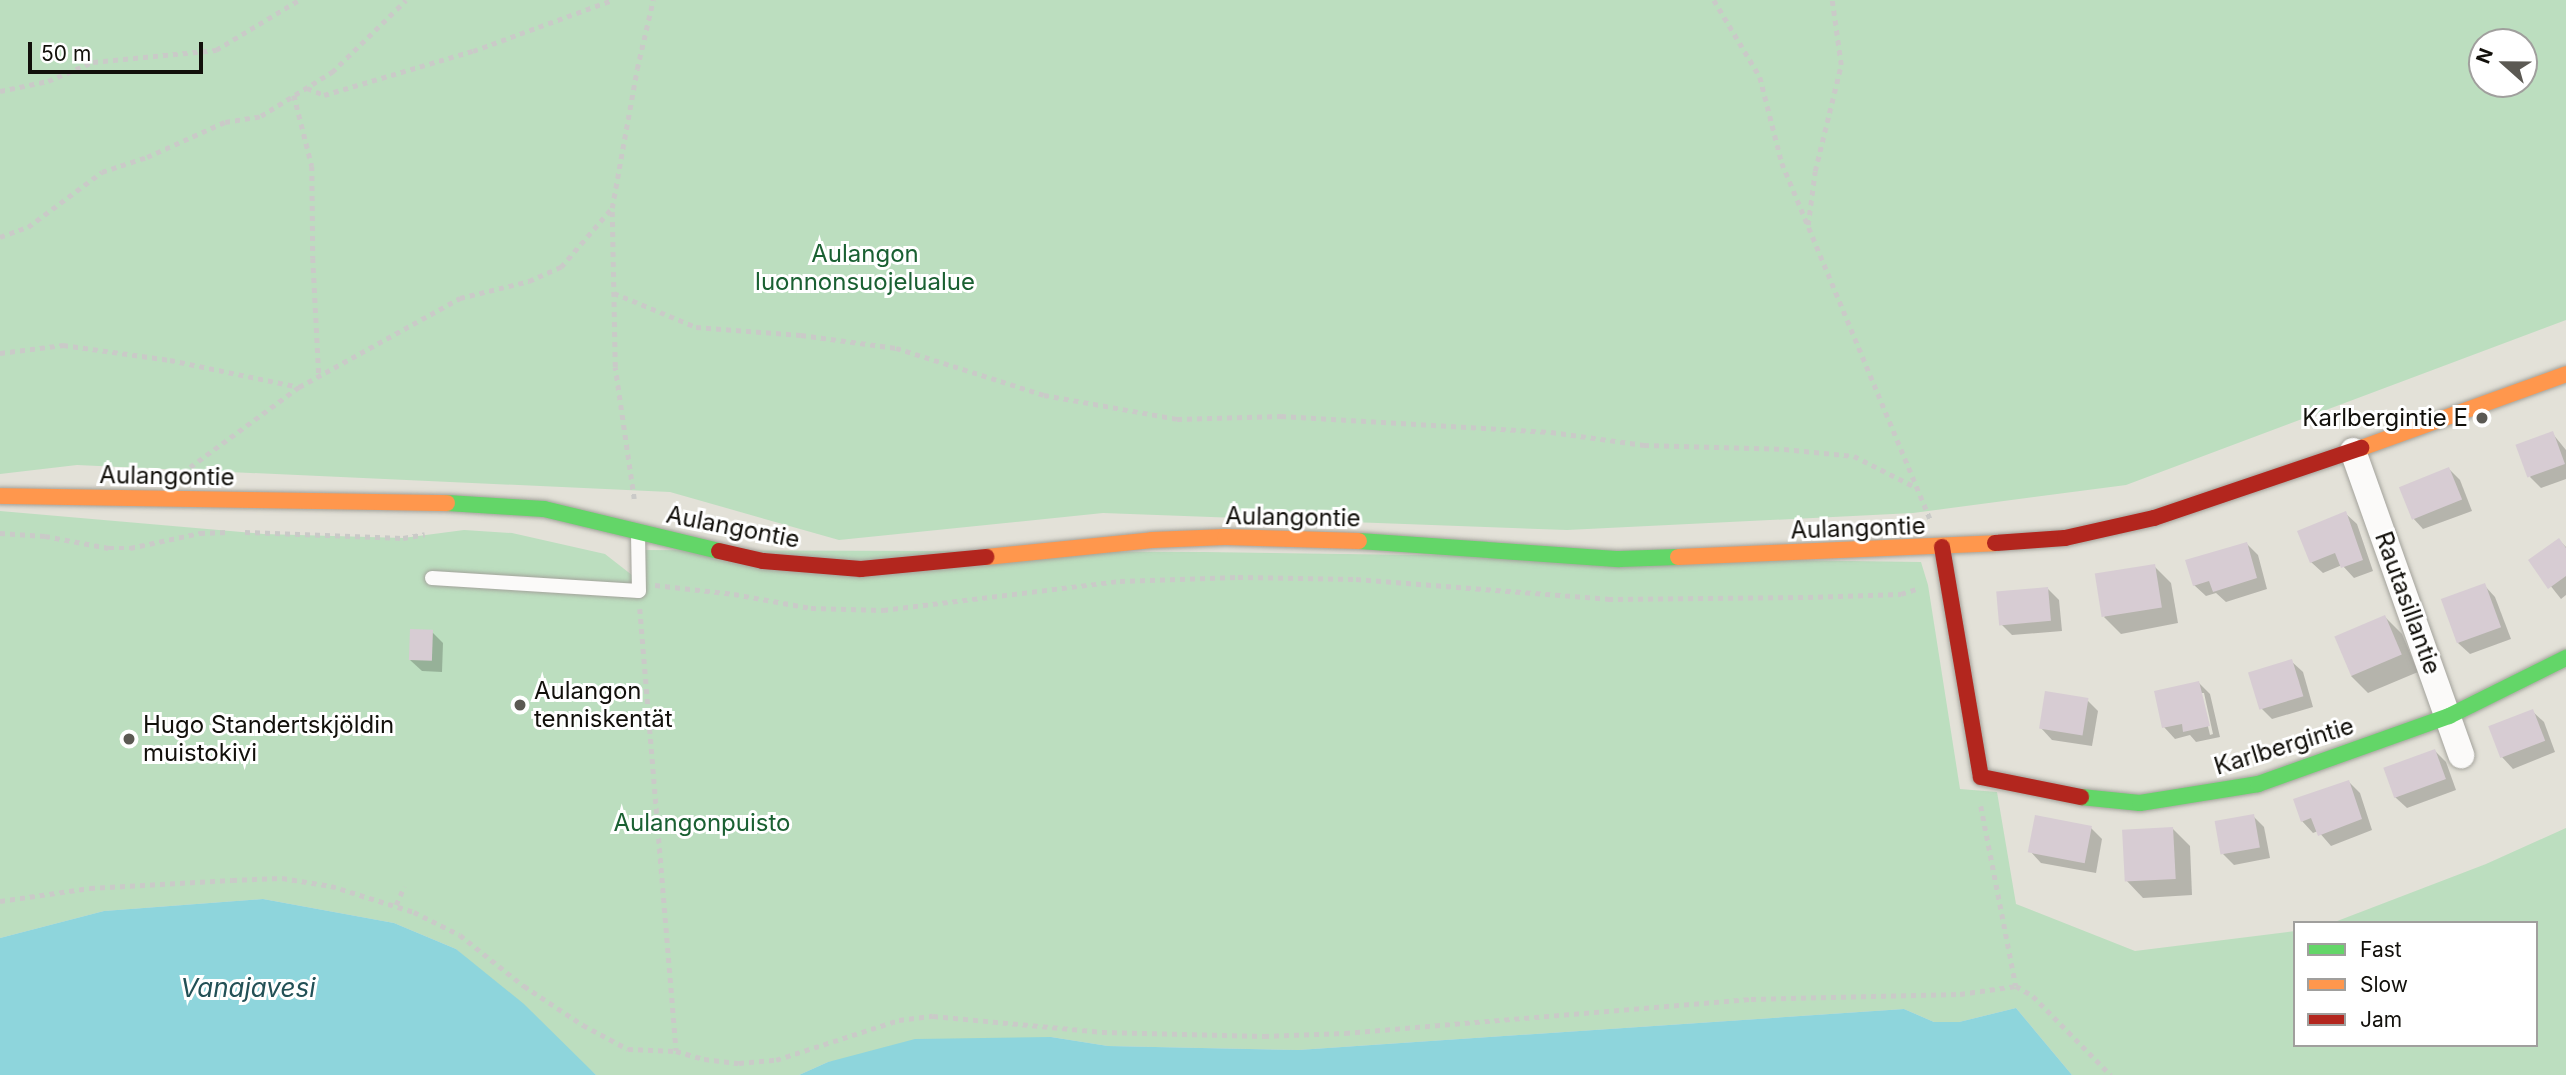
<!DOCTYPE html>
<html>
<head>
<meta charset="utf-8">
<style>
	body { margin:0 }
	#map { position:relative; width:2566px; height:1075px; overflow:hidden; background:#e3e1d8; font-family:Inter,sans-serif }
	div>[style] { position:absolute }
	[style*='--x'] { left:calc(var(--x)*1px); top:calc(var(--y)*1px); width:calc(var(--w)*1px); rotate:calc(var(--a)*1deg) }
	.green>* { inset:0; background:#bcdebf }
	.water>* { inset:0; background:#8ed5dc }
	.shadow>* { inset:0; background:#0003 }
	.building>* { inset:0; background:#d7ccd3; transform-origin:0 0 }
	.path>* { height:4.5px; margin-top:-2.25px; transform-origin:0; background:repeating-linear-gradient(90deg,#cacac8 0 5px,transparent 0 10px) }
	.roads { filter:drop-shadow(0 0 2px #a3a29b) drop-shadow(0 0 2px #a3a29b) }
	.lane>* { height:14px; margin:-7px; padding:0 7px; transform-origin:7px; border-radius:7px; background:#fbfaf9 }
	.street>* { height:26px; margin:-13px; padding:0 13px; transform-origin:13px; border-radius:13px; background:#fbfaf9 }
	.fast>* { height:16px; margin:-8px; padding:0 8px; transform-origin:8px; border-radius:8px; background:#63d668 }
	.slow>* { height:16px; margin:-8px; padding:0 8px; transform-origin:8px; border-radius:8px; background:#ff974d }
	.jam>* { height:16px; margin:-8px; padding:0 8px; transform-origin:8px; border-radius:8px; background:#b3261e }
	.dots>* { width:19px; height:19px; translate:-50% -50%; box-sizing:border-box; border:4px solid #fff; border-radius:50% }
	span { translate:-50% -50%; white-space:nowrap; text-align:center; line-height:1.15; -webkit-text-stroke:6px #fff; paint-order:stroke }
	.park-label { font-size:24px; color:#1a6032 }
	.poi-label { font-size:24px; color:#12100b }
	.right { translate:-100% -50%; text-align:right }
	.left { translate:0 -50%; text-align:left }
	.street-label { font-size:24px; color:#12100b }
	.water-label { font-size:26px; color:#225056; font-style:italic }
	.legend { position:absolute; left:2293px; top:921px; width:245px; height:126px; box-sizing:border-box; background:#fff; border:2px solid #a09f9d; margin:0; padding:9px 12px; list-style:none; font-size:21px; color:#12100b }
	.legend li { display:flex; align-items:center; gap:14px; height:35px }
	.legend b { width:35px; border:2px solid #a09f9d }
	.north { position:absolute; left:2468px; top:28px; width:70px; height:70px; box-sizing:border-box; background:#fff; border:2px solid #a09f9d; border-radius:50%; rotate:291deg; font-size:19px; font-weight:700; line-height:28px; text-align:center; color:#12100b }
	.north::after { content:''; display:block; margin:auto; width:24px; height:32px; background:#5b5953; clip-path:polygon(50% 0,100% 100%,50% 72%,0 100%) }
	.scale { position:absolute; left:28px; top:42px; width:175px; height:32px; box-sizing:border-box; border:4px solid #12100b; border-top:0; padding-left:9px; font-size:21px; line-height:24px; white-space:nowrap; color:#12100b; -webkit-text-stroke:5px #fff; paint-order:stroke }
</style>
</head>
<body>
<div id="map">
	<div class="green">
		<div style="clip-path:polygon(evenodd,0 0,2566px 0,2566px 320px,2126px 485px,1913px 513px,1567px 530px,1103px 513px,839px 540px,670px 492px,77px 465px,0 474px,0 0,2482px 42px,2524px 42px,2524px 84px,2482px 84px,2482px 42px)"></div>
		<div style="clip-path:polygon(0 511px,264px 534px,403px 538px,464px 530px,512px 533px,605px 554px,637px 579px,638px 550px,1203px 552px,1921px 562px,1928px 585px,1960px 789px,1997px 792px,2016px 904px,2135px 951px,2295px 931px,2295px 1045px,2536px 1045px,2536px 923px,2332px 923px,2486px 864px,2566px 828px,2566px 1075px,2072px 1075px,2016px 1008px,1959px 1022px,1934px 1022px,1904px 1009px,1298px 1050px,1108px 1046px,1051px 1037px,828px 1062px,799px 1075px,596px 1075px,456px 949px,394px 923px,263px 899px,104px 911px,0 938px)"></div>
	</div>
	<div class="water">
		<div style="clip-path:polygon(263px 899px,394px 923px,456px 949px,524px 1004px,596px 1075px,0 1075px,0 938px,104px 911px)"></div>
		<div style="clip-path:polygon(2016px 1008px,2072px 1075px,799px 1075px,828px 1062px,915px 1039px,1051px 1037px,1108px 1046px,1298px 1050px,1904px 1009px,1934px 1022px,1959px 1022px)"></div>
	</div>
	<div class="shadow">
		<div style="clip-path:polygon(2552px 433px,2566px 450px,2566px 479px,2541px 488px,2530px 477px)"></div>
		<div style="clip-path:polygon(2449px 469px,2460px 480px,2472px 511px,2423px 529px,2412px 517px)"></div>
		<div style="clip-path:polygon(2345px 513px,2357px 524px,2373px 571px,2354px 578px,2342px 565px,2323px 573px,2311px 562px)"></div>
		<div style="clip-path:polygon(2559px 540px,2566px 547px,2566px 595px,2561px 599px,2530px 560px)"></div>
		<div style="clip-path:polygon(2247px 544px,2258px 555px,2267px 589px,2226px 602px,2216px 593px,2206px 596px,2194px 585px)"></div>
		<div style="clip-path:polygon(2154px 566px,2171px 583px,2178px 623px,2121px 634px,2104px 617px)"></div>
		<div style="clip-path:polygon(2484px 585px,2495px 597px,2511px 639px,2470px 654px,2458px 643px)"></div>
		<div style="clip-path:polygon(2048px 589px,2059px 600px,2062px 631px,2012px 635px,2001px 624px)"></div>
		<div style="clip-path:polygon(2385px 617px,2402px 634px,2418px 672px,2368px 693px,2351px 676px)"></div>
		<div style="clip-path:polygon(432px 632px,443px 643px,442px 672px,422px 671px,410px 660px)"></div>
		<div style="clip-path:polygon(2291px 661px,2303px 672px,2313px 707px,2272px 719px,2261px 708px)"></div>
		<div style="clip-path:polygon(evenodd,2199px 683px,2210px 694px,2220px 737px,2196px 742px,2190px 735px,2175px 739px,2164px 727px,2199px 683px,2200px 693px,2204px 693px,2213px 734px,2210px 735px,2200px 693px)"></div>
		<div style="clip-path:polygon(2087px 700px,2098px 711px,2092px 746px,2052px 740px,2041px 728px)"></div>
		<div style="clip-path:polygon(2532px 711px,2544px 722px,2555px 752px,2513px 769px,2502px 757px,2490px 728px)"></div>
		<div style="clip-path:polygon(2435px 751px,2446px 762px,2456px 790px,2407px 808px,2395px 797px)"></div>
		<div style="clip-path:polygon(2349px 782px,2360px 793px,2372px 830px,2331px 846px,2318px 831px,2313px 833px,2302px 821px)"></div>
		<div style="clip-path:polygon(2253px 816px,2264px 827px,2270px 858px,2234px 865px,2223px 854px)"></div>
		<div style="clip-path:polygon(2091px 828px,2102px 839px,2096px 873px,2041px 863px,2030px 851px)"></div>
		<div style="clip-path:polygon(2173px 829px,2190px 846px,2192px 895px,2143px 898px,2126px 880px)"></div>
	</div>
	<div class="building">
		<div style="left:2553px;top:431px;width:35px;height:40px;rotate:70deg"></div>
		<div style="left:2449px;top:467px;width:35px;height:54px;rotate:68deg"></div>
		<div style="clip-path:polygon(2346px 511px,2363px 560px,2341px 568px,2335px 553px,2310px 563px,2297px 531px)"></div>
		<div style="clip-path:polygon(2559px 538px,2566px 548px,2566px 576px,2548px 589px,2528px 560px)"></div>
		<div style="clip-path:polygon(2247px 542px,2257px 578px,2213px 592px,2209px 581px,2193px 586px,2185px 560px)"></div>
		<div style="left:2155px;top:564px;width:44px;height:61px;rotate:81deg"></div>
		<div style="left:2485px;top:583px;width:47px;height:47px;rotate:70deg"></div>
		<div style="left:2048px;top:587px;width:34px;height:52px;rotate:85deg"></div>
		<div style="left:2385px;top:615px;width:43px;height:55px;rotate:67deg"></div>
		<div style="left:410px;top:629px;width:23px;height:31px;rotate:2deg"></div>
		<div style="left:2292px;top:659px;width:39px;height:46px;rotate:73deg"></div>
		<div style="clip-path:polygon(2199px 681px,2210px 726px,2183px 732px,2182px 724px,2162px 728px,2154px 691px)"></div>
		<div style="left:2045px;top:691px;width:44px;height:38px;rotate:9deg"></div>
		<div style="left:2533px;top:709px;width:34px;height:48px;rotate:69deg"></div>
		<div style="left:2435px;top:749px;width:32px;height:55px;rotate:70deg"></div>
		<div style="clip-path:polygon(2349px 780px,2362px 819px,2318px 836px,2311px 818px,2301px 822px,2293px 799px)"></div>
		<div style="left:2254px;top:814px;width:34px;height:40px;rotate:80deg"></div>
		<div style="left:2035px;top:815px;width:58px;height:38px;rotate:11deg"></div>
		<div style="left:2173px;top:827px;width:52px;height:51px;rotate:87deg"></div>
	</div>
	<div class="path">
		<div style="--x:1714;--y:0;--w:90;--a:59.1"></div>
		<div style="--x:1760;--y:77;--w:89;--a:75.7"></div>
		<div style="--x:1782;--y:163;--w:385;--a:67.4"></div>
		<div style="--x:307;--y:88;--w:18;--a:22"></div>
		<div style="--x:324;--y:95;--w:155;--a:-16.5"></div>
		<div style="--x:473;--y:51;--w:148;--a:-20.1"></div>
		<div style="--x:0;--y:91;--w:49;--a:-11.8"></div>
		<div style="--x:48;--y:81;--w:49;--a:-22.9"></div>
		<div style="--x:93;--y:62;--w:124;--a:-5.6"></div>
		<div style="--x:216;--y:50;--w:97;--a:-31.1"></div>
		<div style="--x:294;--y:95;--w:73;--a:75.8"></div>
		<div style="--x:312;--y:166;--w:92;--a:89.4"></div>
		<div style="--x:313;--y:258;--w:117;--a:87.1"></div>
		<div style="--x:1808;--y:225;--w:54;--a:-82.6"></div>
		<div style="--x:1815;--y:171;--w:109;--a:-76.2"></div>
		<div style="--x:1841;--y:65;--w:66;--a:-97.9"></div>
		<div style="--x:0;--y:237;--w:30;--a:-20"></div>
		<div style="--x:28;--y:227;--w:92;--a:-36.6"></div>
		<div style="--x:102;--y:172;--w:47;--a:-18.4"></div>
		<div style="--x:147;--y:157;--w:85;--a:-24.2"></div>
		<div style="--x:225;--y:122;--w:36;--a:-9"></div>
		<div style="--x:261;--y:116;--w:84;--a:-31.8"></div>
		<div style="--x:332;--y:72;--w:103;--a:-44.2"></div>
		<div style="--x:614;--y:293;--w:89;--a:22.5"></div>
		<div style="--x:696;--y:327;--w:105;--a:4.4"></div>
		<div style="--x:801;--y:335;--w:96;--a:7.8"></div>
		<div style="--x:896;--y:348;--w:155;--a:17.6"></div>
		<div style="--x:1044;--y:395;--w:135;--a:10.2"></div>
		<div style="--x:1177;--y:419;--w:104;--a:-1.7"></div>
		<div style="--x:1281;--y:416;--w:270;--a:3.4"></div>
		<div style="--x:1551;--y:432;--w:94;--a:8"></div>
		<div style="--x:1644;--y:445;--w:140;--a:1.6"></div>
		<div style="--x:1784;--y:449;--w:70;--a:5.7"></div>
		<div style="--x:1854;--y:456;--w:71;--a:26.9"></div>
		<div style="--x:0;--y:353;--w:64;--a:-7.2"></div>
		<div style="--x:63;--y:345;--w:108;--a:8"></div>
		<div style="--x:170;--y:360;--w:132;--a:11.8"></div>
		<div style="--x:190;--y:467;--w:135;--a:-36.3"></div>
		<div style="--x:299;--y:387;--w:184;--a:-28.9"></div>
		<div style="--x:460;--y:298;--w:71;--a:-13.8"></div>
		<div style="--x:529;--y:281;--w:35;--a:-24"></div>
		<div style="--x:561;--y:267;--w:78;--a:-49.2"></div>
		<div style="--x:634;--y:499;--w:133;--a:-98.2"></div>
		<div style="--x:615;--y:367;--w:159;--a:-91.1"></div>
		<div style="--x:612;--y:208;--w:141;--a:-79.8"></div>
		<div style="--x:637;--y:69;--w:71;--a:-76.9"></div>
		<div style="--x:245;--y:532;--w:158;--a:2.2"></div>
		<div style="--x:403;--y:538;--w:22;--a:-10"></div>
		<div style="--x:0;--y:533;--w:45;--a:3.8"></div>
		<div style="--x:45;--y:536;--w:65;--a:10.6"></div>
		<div style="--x:109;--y:548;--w:21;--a:0"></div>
		<div style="--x:130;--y:548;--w:72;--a:-12.1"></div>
		<div style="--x:200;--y:533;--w:29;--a:-2"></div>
		<div style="--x:655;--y:585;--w:80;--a:6.5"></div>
		<div style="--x:734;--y:594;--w:78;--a:10.3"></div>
		<div style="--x:811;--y:608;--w:72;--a:1.6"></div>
		<div style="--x:883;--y:610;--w:239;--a:-7"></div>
		<div style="--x:1120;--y:581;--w:118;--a:-1.9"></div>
		<div style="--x:1238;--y:577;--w:118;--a:1"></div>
		<div style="--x:1356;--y:579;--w:253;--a:4.5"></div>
		<div style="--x:1608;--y:599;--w:200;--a:-0.6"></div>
		<div style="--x:1808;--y:597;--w:93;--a:-1.8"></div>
		<div style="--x:1901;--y:594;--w:19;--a:-18"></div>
		<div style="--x:640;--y:609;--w:443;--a:85.3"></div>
		<div style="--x:1981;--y:806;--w:183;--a:79"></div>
		<div style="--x:2016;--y:986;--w:20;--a:30"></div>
		<div style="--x:2033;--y:996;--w:111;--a:45.4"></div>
		<div style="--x:0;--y:901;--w:91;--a:-8.2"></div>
		<div style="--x:90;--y:888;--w:142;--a:-3.2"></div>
		<div style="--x:232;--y:880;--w:50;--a:-2.3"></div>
		<div style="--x:282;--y:878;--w:50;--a:9.3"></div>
		<div style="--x:331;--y:886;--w:87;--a:17.4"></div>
		<div style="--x:414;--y:912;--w:51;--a:26.6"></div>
		<div style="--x:460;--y:935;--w:82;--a:38.6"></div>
		<div style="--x:524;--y:986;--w:71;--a:33.5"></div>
		<div style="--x:583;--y:1025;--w:51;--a:28.1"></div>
		<div style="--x:628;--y:1049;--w:48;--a:2.4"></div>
		<div style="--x:676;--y:1051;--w:29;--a:16"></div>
		<div style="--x:704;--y:1059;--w:35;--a:7"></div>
		<div style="--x:739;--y:1063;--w:37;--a:-5"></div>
		<div style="--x:776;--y:1060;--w:129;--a:-18"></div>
		<div style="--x:899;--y:1020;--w:34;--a:-7"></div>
		<div style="--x:933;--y:1016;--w:170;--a:5.4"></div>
		<div style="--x:1102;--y:1032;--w:162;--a:1.4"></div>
		<div style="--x:1264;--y:1036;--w:81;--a:-2.1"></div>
		<div style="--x:1345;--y:1033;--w:407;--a:-4.8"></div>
		<div style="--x:1751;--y:999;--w:209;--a:-1.4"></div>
		<div style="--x:1960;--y:994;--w:57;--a:-8.1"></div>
		<div style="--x:396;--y:905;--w:20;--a:-66"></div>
	</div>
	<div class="roads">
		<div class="lane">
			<div style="--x:432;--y:578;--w:207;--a:3.6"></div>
			<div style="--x:639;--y:591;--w:58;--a:-91"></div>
		</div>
		<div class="street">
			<div style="--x:2353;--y:451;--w:323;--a:70.4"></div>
		</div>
		<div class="fast">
			<div style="--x:447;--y:503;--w:97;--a:3.5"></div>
			<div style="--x:544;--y:509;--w:180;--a:13.5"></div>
			<div style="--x:1359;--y:541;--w:261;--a:4"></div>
			<div style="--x:1619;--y:559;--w:59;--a:-1.9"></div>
			<div style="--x:2081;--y:797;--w:59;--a:5.8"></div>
			<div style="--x:2140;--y:803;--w:120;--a:-9.1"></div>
			<div style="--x:2258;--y:784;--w:203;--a:-19.6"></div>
			<div style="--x:2449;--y:716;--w:131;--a:-26.4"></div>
		</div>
		<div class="slow">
			<div style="--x:2361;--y:448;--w:218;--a:-19.8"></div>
			<div style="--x:0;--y:496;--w:447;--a:0.9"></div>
			<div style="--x:986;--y:557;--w:167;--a:-5.8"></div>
			<div style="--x:1152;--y:540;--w:73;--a:-2.4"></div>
			<div style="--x:1225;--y:537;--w:134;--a:1.7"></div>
			<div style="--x:1678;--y:557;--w:317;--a:-2.5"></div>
		</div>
		<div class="jam">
			<div style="--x:1995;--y:543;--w:70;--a:-4.1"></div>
			<div style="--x:2065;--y:538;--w:91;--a:-12.7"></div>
			<div style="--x:2154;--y:518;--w:219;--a:-18.7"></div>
			<div style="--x:1942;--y:547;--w:233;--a:80.4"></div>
			<div style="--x:1981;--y:777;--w:102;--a:11.3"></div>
			<div style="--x:719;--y:551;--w:45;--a:12.8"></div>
			<div style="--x:763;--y:561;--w:98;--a:4.7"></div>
			<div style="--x:861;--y:569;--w:126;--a:-5.5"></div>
		</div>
	</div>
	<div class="dots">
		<div style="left:2482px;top:418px;background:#5b5953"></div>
		<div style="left:520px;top:705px;background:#5b5953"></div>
		<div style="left:129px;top:739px;background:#5b5953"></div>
	</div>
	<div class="park-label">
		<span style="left:865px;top:268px">Aulangon<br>luonnonsuojelualue</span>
		<span style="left:702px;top:823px">Aulangonpuisto</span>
	</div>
	<div class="poi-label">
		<span class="right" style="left:2468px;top:418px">Karlbergintie E</span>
		<span class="left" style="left:534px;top:705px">Aulangon<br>tenniskentät</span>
		<span class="left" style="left:143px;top:739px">Hugo Standertskjöldin<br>muistokivi</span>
	</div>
	<div class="street-label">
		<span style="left:167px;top:476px;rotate:1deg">Aulangontie</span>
		<span style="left:1293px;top:517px;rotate:1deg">Aulangontie</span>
		<span style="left:733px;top:527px;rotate:11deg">Aulangontie</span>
		<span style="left:1858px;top:528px;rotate:-2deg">Aulangontie</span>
		<span style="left:2408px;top:603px;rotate:70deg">Rautasillantie</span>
		<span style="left:2284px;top:746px;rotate:-17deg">Karlbergintie</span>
	</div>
	<div class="water-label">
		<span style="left:248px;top:988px">Vanajavesi</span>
	</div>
	<ul class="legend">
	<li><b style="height:9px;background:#63d668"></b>Fast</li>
	<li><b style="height:9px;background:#ff974d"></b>Slow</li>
	<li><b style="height:9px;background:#b3261e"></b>Jam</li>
	</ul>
	<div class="north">N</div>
	<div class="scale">50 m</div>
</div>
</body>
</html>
